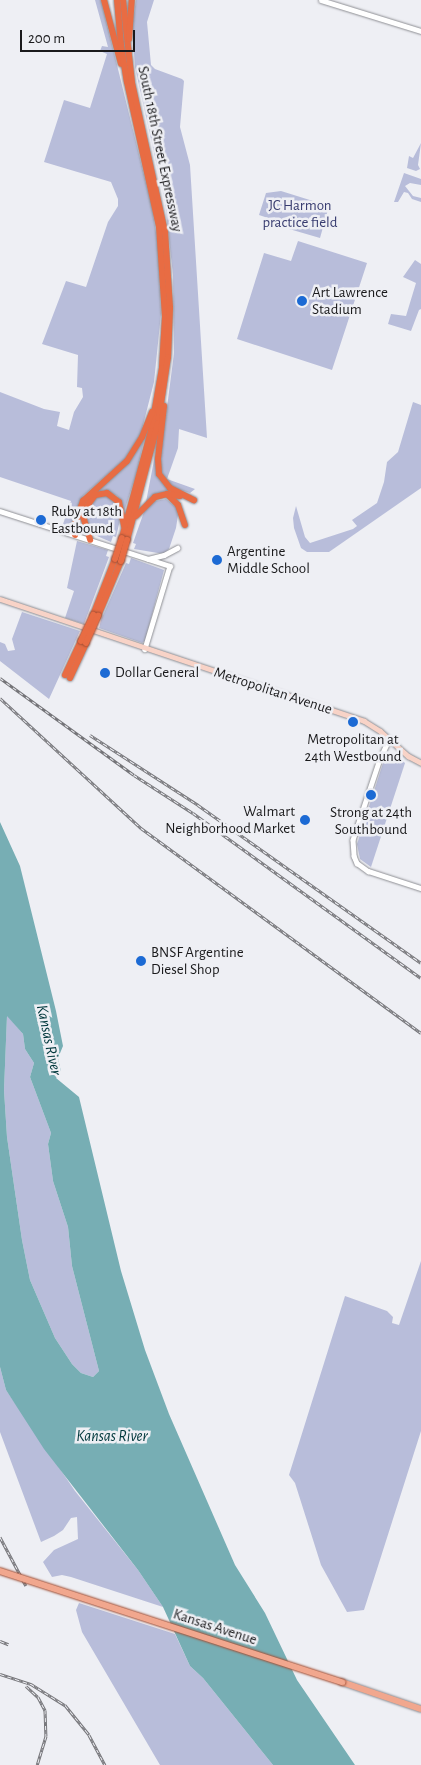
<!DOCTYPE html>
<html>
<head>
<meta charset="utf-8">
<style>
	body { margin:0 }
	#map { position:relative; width:421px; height:1765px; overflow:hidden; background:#eeeff4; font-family:"Alegreya Sans",sans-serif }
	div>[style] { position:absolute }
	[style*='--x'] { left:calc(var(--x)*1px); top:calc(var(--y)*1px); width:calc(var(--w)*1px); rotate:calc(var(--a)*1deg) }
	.green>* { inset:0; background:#b8bdda }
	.water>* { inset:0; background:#77aeb4 }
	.roads { filter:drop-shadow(0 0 1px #8e8f94) drop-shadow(0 0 1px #8e8f94) }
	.tertiary>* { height:4.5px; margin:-2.25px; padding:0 2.25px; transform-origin:2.25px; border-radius:2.25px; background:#fff }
	.secondary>* { height:5px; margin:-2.5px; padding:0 2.5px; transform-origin:2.5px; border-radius:2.5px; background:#f8d3c7 }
	.primary>* { height:5.5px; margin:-2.75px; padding:0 2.75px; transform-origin:2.75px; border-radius:2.75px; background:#f1a78e }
	.motorway>* { height:6px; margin:-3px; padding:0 3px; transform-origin:3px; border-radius:3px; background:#e86c43 }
	.rail>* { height:3px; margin-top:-1.5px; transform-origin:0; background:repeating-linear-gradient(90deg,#eeeff4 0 4px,#747478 0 8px); box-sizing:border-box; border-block:1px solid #747478 }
	.bridges { filter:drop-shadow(0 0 1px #a04f35) drop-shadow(0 0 1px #a04f35) }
	.primary-bridge>* { height:5.5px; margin:-2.75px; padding:0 2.75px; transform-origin:2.75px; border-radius:2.75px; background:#f1a78e }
	.motorway-bridge>* { height:6px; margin:-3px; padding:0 3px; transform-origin:3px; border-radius:3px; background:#e86c43 }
	.dots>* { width:14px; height:14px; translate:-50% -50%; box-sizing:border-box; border:2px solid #eeeff4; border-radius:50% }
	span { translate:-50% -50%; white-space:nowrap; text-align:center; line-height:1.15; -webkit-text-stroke:5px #eeeff4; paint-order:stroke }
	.street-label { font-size:15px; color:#1a1a1c }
	.park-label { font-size:15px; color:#383c70 }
	.poi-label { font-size:15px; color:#1a1a1c }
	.left { translate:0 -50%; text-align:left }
	.right { translate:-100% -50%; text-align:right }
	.water-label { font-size:16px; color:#00383c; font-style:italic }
	.scale { position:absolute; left:20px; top:30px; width:115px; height:22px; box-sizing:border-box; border:2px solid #1a1a1c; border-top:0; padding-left:6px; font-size:15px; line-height:18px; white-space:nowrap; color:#1a1a1c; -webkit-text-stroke:4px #eeeff4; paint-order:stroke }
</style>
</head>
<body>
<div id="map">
	<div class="green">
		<div style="clip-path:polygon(95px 0,101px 0,152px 207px,158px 245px,161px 314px,154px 382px,141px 433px,125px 459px,83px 496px,69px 528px,62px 527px,71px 501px,0 477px,0 392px,44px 409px,60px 412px,57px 426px,69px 430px,74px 412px,83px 397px,82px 388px,77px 387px,78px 355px,42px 344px,66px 281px,86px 287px,108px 222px,118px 206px,118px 199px,111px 182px,44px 162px,64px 100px,90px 108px,107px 54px,100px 51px,102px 46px,108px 47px)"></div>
		<div style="clip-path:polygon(136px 0,154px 0,147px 22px,151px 65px,155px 69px,182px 79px,184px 81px,180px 127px,190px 165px,207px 438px,179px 429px,178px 448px,167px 479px,195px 489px,190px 493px,174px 488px,163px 477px,160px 462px,174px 353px,173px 275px,165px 202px,135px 67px,132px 26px)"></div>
		<div style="clip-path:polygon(421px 143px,418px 165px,420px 169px,416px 171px,407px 168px,409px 156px,413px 158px)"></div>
		<div style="clip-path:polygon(404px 173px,421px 179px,421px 185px,410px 183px,405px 186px,413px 196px,421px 198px,421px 202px,412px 199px,408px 193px,404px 192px,398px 202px,394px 202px)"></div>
		<div style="clip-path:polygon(281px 191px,329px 206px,320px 238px,272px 224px,268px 218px,259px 215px,266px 193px)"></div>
		<div style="clip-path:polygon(298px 241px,367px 263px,332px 370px,237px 339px,264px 253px,291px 261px)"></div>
		<div style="clip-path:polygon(415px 260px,421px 264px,421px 309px,419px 310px,411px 331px,388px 324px,391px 314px,406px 316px,416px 283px,403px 277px)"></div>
		<div style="clip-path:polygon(413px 402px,421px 405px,421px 488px,329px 552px,307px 552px,301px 548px,294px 528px,293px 518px,296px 506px,305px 537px,310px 543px,353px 529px,357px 526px,352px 520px,377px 503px,384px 482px,387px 462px,398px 452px)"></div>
		<div style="clip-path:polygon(144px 440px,137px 472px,124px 512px,122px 503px,117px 496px,108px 491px,97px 492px)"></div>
		<div style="clip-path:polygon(155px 455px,158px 477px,171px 491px,146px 502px)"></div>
		<div style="clip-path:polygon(106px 496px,116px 502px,120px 520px,116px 537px,113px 536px,111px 542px,90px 533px,86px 516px,87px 511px,97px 497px)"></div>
		<div style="clip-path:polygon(166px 499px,177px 508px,178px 515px,176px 528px,169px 549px,164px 554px,134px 549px,136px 544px,133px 543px,145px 509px,155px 501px)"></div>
		<div style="clip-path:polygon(77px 541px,108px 550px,106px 556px,109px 557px,84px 624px,65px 618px,74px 591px,67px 588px)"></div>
		<div style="clip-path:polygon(131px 558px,164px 570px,145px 641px,142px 643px,99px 628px,101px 620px,126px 563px,129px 564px)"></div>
		<div style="clip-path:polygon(22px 612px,80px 631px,49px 699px,0 661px,0 642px,5px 644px,8px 651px,15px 650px,12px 639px)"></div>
		<div style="clip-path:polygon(391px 752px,405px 763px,371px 867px,360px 859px,357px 844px,384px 760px)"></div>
		<div style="clip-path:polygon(7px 1015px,23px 1034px,25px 1049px,34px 1063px,30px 1077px,51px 1133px,48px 1144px,53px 1181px,68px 1227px,72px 1266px,99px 1371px,93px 1377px,81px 1373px,72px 1364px,55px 1338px,30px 1280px,22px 1240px,7px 1137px,4px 1090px)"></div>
		<div style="clip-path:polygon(421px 1261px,421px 1431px,364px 1610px,347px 1612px,321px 1565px,295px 1483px,289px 1475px,345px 1296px,387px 1311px,393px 1317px,392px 1323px,399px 1325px)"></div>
		<div style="clip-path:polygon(0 1367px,6px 1390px,75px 1491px,138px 1570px,163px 1607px,71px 1577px,62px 1575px,52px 1577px,43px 1562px,54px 1550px,78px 1539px,77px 1517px,71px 1518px,63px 1530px,54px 1536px,41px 1542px,0 1432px)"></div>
		<div style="clip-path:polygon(79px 1603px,175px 1634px,190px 1666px,203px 1678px,273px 1765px,160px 1765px,82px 1632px,76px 1610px)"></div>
	</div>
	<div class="water">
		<div style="clip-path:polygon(evenodd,0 822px,20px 866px,56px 1011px,63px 1046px,58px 1058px,61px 1072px,56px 1078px,79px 1097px,121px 1271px,145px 1350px,169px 1414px,235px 1565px,265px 1613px,297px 1680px,355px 1765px,273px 1765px,203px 1678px,190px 1666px,163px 1607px,138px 1570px,44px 1449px,6px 1390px,0 1367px,0 822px,7px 1016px,23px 1034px,25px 1049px,34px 1063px,30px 1077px,51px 1133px,48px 1144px,53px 1181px,68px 1227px,72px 1266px,99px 1371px,93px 1377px,81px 1373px,72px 1364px,55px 1338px,30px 1280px,22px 1240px,7px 1137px,4px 1090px,7px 1016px)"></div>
	</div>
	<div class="roads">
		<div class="tertiary">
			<div style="--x:321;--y:0;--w:105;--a:17.2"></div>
			<div style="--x:0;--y:511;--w:179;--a:17.9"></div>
			<div style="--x:170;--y:566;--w:87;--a:106.8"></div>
			<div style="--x:148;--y:559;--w:16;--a:-14"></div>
			<div style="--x:164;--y:555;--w:15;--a:-28"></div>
			<div style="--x:389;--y:740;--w:21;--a:115"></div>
			<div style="--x:380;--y:759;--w:85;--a:108.4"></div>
			<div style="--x:353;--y:840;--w:16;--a:86"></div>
			<div style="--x:354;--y:856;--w:8;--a:67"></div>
			<div style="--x:357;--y:863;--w:14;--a:36"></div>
			<div style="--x:368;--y:871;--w:56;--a:17.8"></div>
		</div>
		<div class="secondary">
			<div style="--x:0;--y:599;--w:384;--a:18.5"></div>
			<div style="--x:364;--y:721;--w:19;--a:32"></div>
			<div style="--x:380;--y:731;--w:38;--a:42"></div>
			<div style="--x:408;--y:756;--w:15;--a:28"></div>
		</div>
		<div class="primary">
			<div style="--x:342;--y:1682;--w:83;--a:18.9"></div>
		</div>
		<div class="motorway">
			<div style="--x:104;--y:0;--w:66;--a:75.1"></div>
			<div style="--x:117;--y:0;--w:45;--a:84.9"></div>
			<div style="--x:121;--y:45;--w:37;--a:81"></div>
			<div style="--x:127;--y:82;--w:148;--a:77.5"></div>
			<div style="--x:159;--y:226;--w:91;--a:86.2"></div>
			<div style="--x:165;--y:317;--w:51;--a:93.4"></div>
			<div style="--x:162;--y:368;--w:64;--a:99.9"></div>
			<div style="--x:151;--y:431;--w:111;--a:105.2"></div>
			<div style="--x:123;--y:0;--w:83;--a:83.8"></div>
			<div style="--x:132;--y:83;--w:153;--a:77.5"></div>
			<div style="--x:165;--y:232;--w:76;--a:86.2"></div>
			<div style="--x:170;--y:308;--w:49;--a:92.3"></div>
			<div style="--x:168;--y:357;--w:67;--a:98.6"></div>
			<div style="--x:158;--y:423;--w:121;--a:104.8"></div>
			<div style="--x:129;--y:39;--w:39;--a:-86"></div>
			<div style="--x:164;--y:406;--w:53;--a:96.5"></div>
			<div style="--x:158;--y:459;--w:15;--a:86"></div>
			<div style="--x:159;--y:474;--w:18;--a:52"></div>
			<div style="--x:170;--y:488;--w:27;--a:27"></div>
			<div style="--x:168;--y:495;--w:14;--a:45"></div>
			<div style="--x:178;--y:505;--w:21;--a:71"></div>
			<div style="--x:82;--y:513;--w:22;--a:-54"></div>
			<div style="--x:95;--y:495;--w:12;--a:-9"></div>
			<div style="--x:107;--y:493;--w:15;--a:37"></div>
			<div style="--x:119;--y:502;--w:25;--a:78"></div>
			<div style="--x:82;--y:513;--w:28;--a:73"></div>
			<div style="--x:136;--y:516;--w:27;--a:-45"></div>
			<div style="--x:155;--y:497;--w:12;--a:-14"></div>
			<div style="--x:167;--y:494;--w:13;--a:9"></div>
			<div style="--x:75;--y:535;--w:8;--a:-97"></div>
			<div style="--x:74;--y:527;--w:28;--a:-71"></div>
			<div style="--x:83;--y:501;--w:59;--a:-42.3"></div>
			<div style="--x:127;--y:461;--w:28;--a:-58"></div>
			<div style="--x:142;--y:437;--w:27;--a:-68"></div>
			<div style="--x:93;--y:615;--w:60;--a:-68.6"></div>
			<div style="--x:98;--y:616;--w:60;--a:-67.3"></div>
			<div style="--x:65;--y:675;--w:38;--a:-65"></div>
			<div style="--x:70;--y:678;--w:38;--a:-65"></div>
		</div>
	</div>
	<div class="rail">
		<div style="--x:0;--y:678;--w:165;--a:35.9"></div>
		<div style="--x:134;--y:775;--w:70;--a:32.8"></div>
		<div style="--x:193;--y:813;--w:281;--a:35.9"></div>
		<div style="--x:0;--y:698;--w:192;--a:42.7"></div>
		<div style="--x:141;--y:828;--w:347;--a:36.2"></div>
		<div style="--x:90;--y:735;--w:129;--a:32.9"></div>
		<div style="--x:198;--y:805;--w:273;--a:35.3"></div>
		<div style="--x:0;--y:1537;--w:55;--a:62"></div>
		<div style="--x:0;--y:1641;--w:9;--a:21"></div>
		<div style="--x:0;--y:1674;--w:33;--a:18"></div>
		<div style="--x:31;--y:1684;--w:40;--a:32"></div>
		<div style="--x:65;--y:1705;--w:38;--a:51"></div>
		<div style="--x:89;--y:1735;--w:34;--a:62"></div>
		<div style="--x:26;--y:1686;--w:16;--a:43"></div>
		<div style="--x:38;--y:1697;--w:15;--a:62"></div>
		<div style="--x:45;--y:1710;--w:26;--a:88"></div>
		<div style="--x:46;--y:1736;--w:30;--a:107"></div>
	</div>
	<div class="bridges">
		<div class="primary-bridge">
			<div style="--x:0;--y:1571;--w:360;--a:18"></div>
		</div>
		<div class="motorway-bridge">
			<div style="--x:115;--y:559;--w:22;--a:-72"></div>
			<div style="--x:121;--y:561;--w:22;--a:-74"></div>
			<div style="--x:81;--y:641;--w:29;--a:-65"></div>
			<div style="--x:86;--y:643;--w:30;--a:-66"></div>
		</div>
	</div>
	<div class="dots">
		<div style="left:302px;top:301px;background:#1c6ad4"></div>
		<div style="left:41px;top:520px;background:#1c6ad4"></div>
		<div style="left:217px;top:560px;background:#1c6ad4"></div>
		<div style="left:105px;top:673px;background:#1c6ad4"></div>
		<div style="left:353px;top:722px;background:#1c6ad4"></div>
		<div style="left:371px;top:795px;background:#1c6ad4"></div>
		<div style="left:305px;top:820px;background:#1c6ad4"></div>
		<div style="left:141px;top:961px;background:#1c6ad4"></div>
	</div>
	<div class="street-label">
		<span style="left:160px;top:149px;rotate:78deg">South 18th Street Expressway</span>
		<span style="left:273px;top:691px;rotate:18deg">Metropolitan Avenue</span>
		<span style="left:215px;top:1627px;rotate:18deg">Kansas Avenue</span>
	</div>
	<div class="park-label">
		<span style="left:300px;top:214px">JC Harmon<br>practice field</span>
	</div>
	<div class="poi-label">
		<span class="left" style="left:312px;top:301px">Art Lawrence<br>Stadium</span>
		<span class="left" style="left:51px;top:520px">Ruby at 18th<br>Eastbound</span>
		<span class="left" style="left:227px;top:560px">Argentine<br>Middle School</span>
		<span class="left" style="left:115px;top:673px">Dollar General</span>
		<span style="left:353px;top:748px">Metropolitan at<br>24th Westbound</span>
		<span class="right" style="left:295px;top:820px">Walmart<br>Neighborhood Market</span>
		<span style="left:371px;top:821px">Strong at 24th<br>Southbound</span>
		<span class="left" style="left:151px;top:961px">BNSF Argentine<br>Diesel Shop</span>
	</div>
	<div class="water-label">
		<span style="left:49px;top:1040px;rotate:78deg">Kansas River</span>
		<span style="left:112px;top:1436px">Kansas River</span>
	</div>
	<div class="scale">200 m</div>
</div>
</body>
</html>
